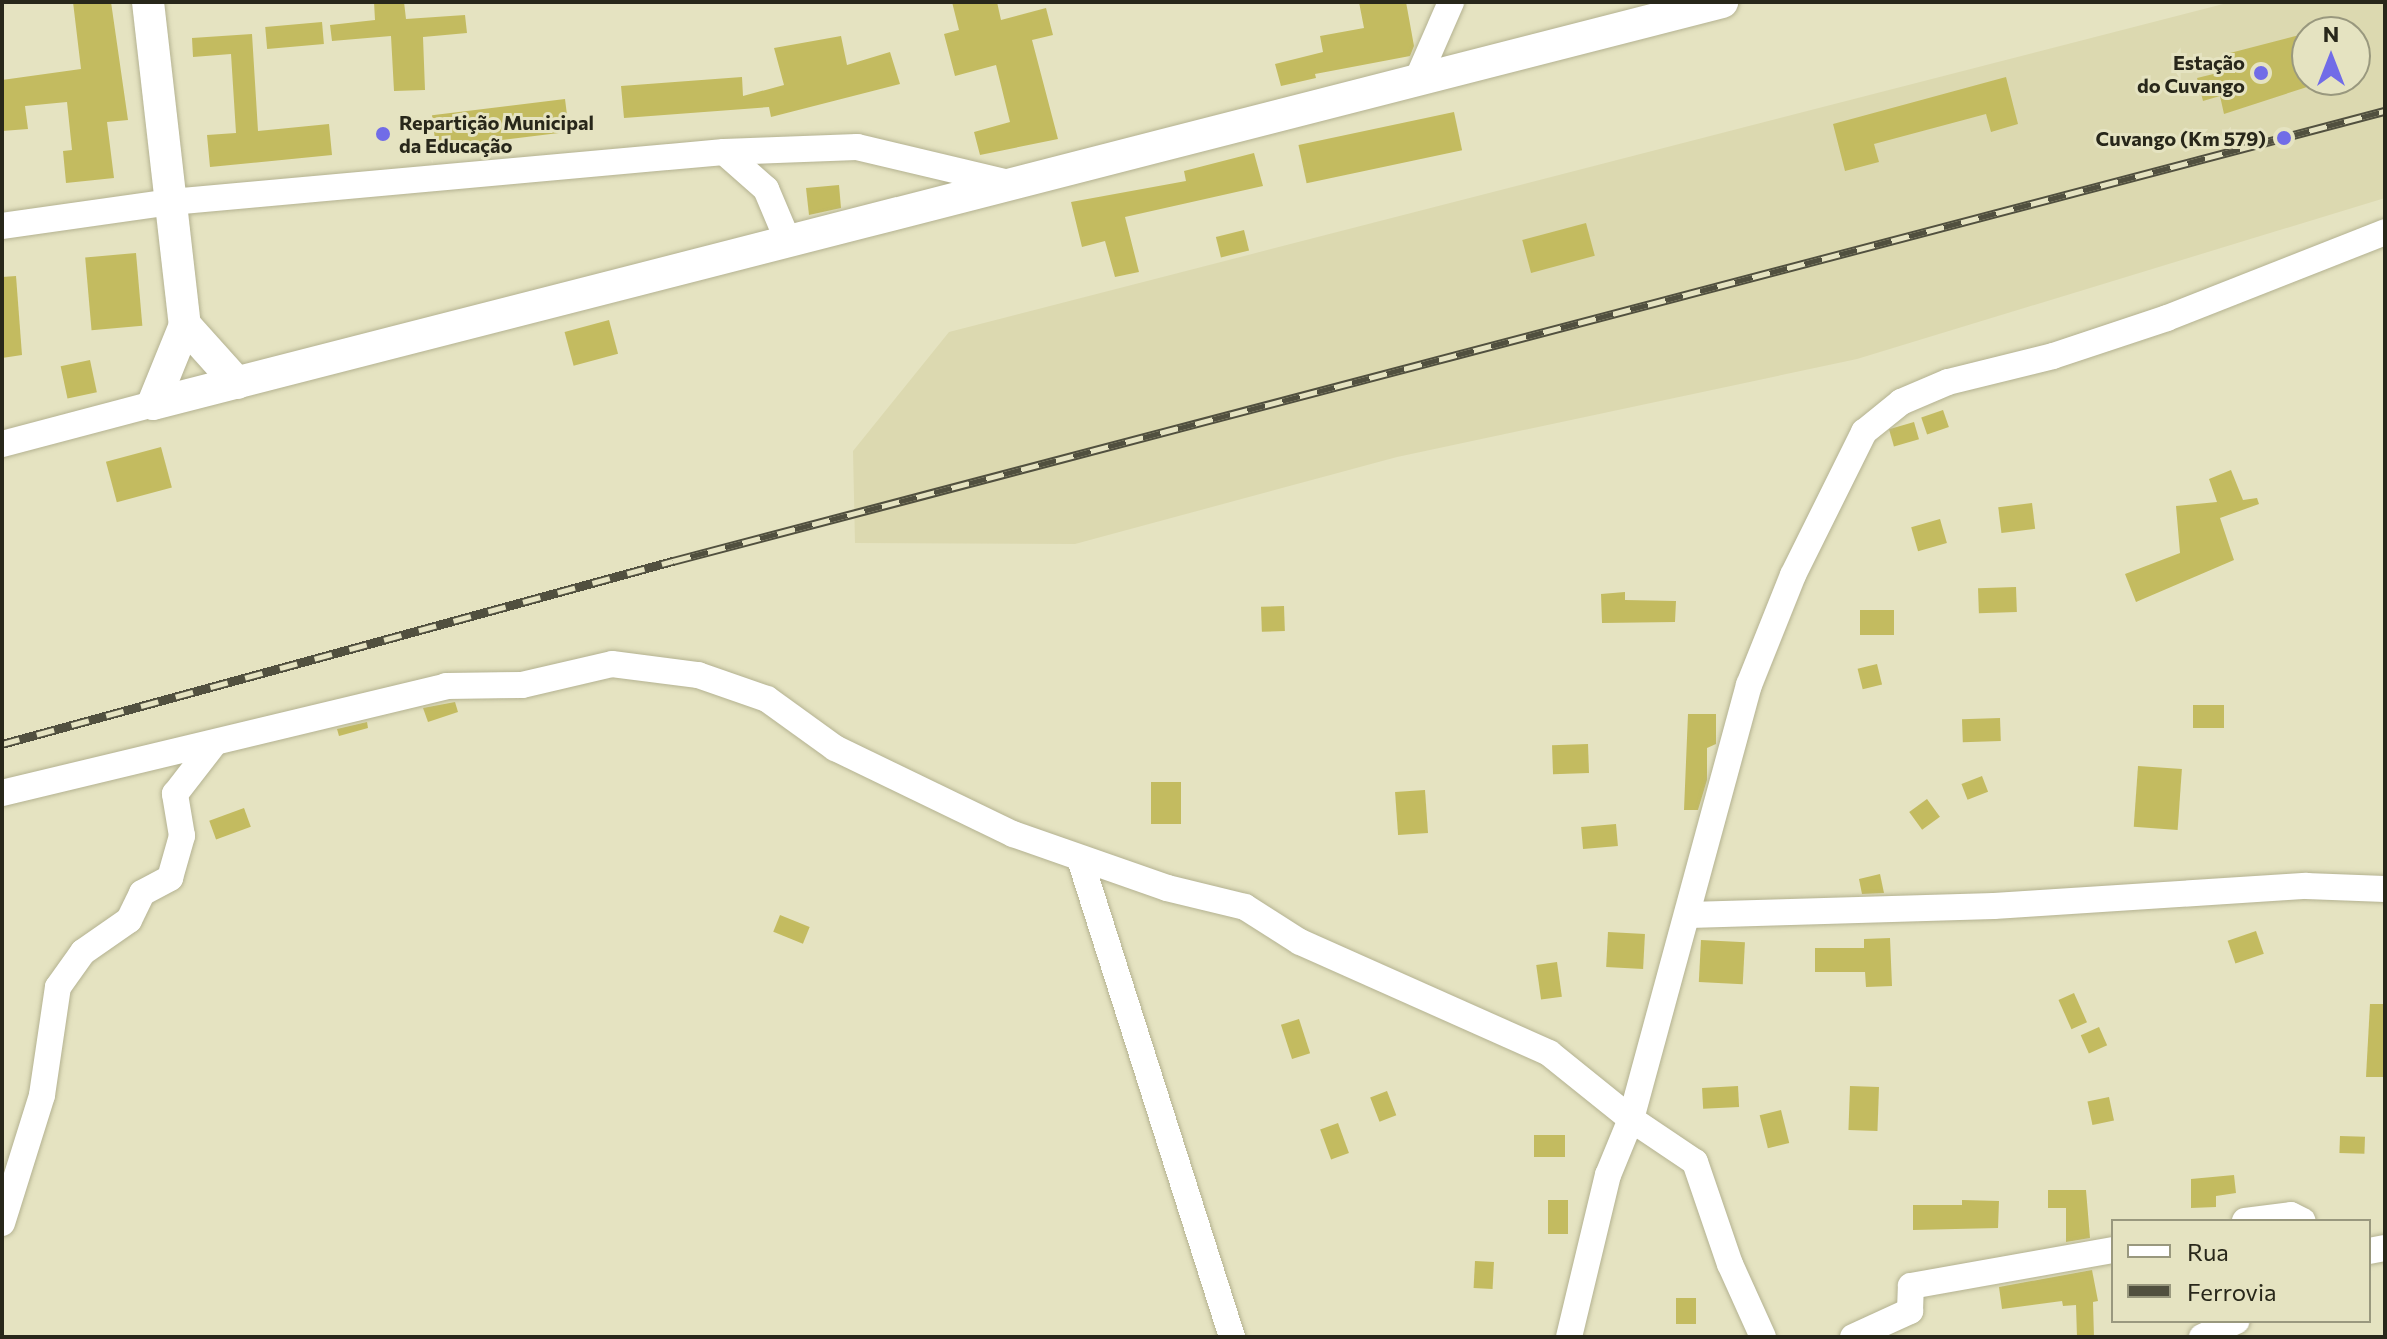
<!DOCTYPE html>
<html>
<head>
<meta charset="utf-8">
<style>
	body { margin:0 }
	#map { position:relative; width:2387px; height:1339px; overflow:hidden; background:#e5e3c1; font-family:Commissioner,sans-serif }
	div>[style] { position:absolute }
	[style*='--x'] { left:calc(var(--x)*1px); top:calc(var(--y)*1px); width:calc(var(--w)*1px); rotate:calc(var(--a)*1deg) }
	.built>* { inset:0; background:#dcd9b0 }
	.building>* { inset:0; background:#c3bb60; transform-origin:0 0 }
	.roads { filter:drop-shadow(0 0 2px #b4b291) drop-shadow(0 0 2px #b4b291) }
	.minor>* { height:26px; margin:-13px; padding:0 13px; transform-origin:13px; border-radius:13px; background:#fff }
	.tertiary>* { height:32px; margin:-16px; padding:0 16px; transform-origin:16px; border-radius:16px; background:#fff }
	.rail>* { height:9px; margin-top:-4.5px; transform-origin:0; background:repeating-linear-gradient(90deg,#e5e3c1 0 18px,#51503f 0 36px); box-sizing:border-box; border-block:2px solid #51503f }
	.dots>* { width:22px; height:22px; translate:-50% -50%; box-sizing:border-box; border:4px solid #e5e3c1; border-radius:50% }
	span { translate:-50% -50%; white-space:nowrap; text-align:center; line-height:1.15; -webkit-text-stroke:6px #e5e3c1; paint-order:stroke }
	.poi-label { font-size:20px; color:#28271a; font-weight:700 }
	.right { translate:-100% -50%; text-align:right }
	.left { translate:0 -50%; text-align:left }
	.frame { position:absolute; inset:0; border:4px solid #28271a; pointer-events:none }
	.legend { position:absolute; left:2111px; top:1219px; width:260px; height:104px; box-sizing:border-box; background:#e5e3c1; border:2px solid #99987e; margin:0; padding:10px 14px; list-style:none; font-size:24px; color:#28271a }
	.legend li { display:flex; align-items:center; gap:16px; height:40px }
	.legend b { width:40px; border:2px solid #99987e }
	.north { position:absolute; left:2291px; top:16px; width:80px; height:80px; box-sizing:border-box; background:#e5e3c1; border:2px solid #99987e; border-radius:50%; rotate:0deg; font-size:22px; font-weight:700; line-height:32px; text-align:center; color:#28271a }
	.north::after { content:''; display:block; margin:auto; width:28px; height:36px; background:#716ce7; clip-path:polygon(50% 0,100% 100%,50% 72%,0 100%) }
</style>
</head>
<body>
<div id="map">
	<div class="built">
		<div style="clip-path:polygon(evenodd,2231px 2px,2385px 2px,2385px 198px,1857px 359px,1397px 457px,1075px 544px,855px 543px,853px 451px,949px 332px,2231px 2px,2307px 32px,2355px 32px,2355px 80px,2307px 80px,2307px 32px)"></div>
	</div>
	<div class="building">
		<div style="clip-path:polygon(73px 2px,111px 2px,128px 120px,107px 122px,114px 178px,66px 183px,63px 151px,72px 150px,67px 102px,25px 106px,28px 129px,2px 131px,2px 80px,81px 69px)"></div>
		<div style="clip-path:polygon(374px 2px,404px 2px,406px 19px,465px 15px,467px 33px,423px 37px,425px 90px,394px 91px,391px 36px,332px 41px,330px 25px,375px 20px)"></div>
		<div style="clip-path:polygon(952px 2px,997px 2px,1001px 20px,1046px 8px,1053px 35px,1032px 40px,1058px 139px,980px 155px,974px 132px,1010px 122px,996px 65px,955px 76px,944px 34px,959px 30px)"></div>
		<div style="clip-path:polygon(1359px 2px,1406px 2px,1414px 46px,1410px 56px,1315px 74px,1316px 78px,1281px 86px,1275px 64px,1323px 52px,1320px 36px,1364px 28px)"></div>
		<div style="left:322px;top:22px;width:22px;height:57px;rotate:85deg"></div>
		<div style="clip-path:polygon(2307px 33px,2307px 87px,2224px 114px,2220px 96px,2203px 101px,2197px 78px,2234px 69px,2230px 53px)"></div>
		<div style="clip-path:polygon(252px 34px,258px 131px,329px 124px,332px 155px,210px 167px,207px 135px,236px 133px,231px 54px,193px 57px,192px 38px)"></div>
		<div style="clip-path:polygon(841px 36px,847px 65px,890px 52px,900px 84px,771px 117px,769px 107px,624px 118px,621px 86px,742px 77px,743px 96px,784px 85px,774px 48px)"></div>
		<div style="clip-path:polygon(2006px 77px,2018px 124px,1991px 132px,1986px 114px,1874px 144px,1879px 162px,1845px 171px,1833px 124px)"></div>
		<div style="left:565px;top:99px;width:33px;height:134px;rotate:83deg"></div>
		<div style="left:1454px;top:112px;width:39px;height:159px;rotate:78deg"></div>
		<div style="clip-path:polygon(1254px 153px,1263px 186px,1125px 217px,1139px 272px,1115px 277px,1105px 241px,1082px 247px,1071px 202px,1186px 181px,1184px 171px)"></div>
		<div style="clip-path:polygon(839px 185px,841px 208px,809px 215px,806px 188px)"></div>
		<div style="left:1586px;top:223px;width:34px;height:66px;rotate:75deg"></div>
		<div style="left:1244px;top:230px;width:21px;height:29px;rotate:76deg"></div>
		<div style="left:136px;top:253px;width:73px;height:51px;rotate:85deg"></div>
		<div style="clip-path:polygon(16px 276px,22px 355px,2px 358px,2px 277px)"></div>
		<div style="left:609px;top:320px;width:35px;height:46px;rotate:75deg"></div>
		<div style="left:90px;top:360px;width:33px;height:30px;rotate:78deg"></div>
		<div style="left:1943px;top:410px;width:18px;height:23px;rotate:71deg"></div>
		<div style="left:1914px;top:422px;width:18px;height:26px;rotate:74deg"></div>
		<div style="left:161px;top:447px;width:42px;height:57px;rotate:75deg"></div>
		<div style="clip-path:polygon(2231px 470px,2243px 500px,2257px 498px,2259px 504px,2220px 518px,2234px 560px,2136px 602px,2125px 574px,2180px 553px,2176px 506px,2217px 502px,2209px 479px)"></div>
		<div style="left:2032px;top:503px;width:26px;height:34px;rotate:83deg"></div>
		<div style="left:1940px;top:519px;width:25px;height:30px;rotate:74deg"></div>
		<div style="left:2016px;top:587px;width:25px;height:38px;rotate:88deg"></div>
		<div style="clip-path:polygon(1625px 592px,1625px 600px,1676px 601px,1675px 622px,1602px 623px,1601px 594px)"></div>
		<div style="left:1284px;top:606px;width:25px;height:23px;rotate:88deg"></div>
		<div style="left:1894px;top:610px;width:25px;height:34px;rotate:90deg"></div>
		<div style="left:1877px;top:664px;width:21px;height:20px;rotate:76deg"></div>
		<div style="clip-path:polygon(455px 702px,458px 712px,428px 722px,423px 708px)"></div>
		<div style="left:2193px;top:705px;width:31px;height:23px"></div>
		<div style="clip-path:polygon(1688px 714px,1716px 714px,1716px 744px,1707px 748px,1707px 780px,1698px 810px,1684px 810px)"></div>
		<div style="left:2000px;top:718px;width:23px;height:38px;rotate:88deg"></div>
		<div style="clip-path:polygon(367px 722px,368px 728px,339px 736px,337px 729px)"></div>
		<div style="left:1588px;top:744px;width:29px;height:36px;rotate:88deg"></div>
		<div style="left:2138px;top:766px;width:44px;height:61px;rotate:4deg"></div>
		<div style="left:1982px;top:776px;width:17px;height:22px;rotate:69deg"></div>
		<div style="left:1151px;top:782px;width:30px;height:42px"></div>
		<div style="left:1425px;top:790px;width:43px;height:30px;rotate:86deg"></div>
		<div style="left:1927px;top:799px;width:22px;height:22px;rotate:54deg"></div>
		<div style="left:244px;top:808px;width:20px;height:37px;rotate:70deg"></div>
		<div style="left:1616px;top:824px;width:22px;height:35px;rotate:85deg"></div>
		<div style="clip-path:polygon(1880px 874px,1884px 893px,1862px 894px,1859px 879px)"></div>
		<div style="left:780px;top:915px;width:32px;height:18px;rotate:22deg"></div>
		<div style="left:2256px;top:931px;width:24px;height:30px;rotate:71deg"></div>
		<div style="left:1608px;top:932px;width:37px;height:35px;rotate:3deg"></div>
		<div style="clip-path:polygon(1890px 938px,1892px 986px,1866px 987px,1865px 972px,1815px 972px,1815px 948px,1864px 948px,1864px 939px)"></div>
		<div style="left:1701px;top:940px;width:44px;height:42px;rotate:3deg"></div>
		<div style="left:1557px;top:962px;width:35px;height:21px;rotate:82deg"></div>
		<div style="left:2074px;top:993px;width:32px;height:17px;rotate:66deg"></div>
		<div style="clip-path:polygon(2370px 1004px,2385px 1004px,2385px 1077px,2366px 1077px)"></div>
		<div style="left:1299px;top:1019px;width:36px;height:19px;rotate:72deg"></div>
		<div style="left:2099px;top:1027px;width:20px;height:20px;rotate:66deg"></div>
		<div style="left:1738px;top:1086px;width:21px;height:36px;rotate:87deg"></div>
		<div style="left:1850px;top:1086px;width:29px;height:44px;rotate:2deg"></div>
		<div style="left:1387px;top:1091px;width:26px;height:18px;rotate:69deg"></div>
		<div style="left:2109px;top:1097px;width:24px;height:22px;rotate:78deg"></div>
		<div style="left:1781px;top:1110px;width:34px;height:22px;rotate:76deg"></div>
		<div style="left:1338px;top:1123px;width:32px;height:19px;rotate:70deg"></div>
		<div style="left:1534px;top:1135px;width:31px;height:22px"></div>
		<div style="left:2340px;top:1136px;width:25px;height:17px;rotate:2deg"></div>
		<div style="clip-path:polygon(2234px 1175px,2236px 1193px,2216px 1196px,2216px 1207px,2191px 1208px,2191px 1179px)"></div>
		<div style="clip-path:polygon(2048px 1190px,2086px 1190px,2090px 1238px,2066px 1242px,2066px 1208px,2048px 1208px)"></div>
		<div style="left:1548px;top:1200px;width:20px;height:34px"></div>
		<div style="clip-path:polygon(1962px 1200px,1999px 1201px,1998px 1228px,1913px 1230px,1913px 1205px,1962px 1205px)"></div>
		<div style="left:1475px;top:1261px;width:19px;height:27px;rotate:3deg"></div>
		<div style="clip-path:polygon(2092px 1270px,2098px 1301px,2093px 1302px,2094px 1337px,2077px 1337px,2076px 1305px,2063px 1306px,2062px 1301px,2002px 1309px,1999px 1287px)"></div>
		<div style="left:1676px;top:1298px;width:20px;height:26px"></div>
	</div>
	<div class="roads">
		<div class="minor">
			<div style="--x:1417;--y:80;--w:85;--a:-66.4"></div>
			<div style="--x:724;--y:152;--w:56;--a:41.4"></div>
			<div style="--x:766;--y:189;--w:56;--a:67.1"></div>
			<div style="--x:2;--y:226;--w:171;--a:-8.1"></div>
			<div style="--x:171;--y:202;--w:555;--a:-5.17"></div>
			<div style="--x:724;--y:152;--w:133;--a:-2.2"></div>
			<div style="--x:857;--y:147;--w:161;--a:13.3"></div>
			<div style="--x:2;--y:444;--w:156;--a:-14.8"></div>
			<div style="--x:2;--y:793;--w:457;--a:-13.5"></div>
			<div style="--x:446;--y:686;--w:76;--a:-0.8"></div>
			<div style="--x:522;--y:685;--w:92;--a:-13.1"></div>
			<div style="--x:612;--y:664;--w:87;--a:7.3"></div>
			<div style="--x:698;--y:675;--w:73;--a:19.2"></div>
			<div style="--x:767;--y:699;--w:84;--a:35.8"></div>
			<div style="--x:835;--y:748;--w:198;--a:25.8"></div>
			<div style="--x:1013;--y:834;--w:163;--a:19.3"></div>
			<div style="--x:1167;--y:888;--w:80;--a:13.7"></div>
			<div style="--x:1245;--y:907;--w:65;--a:32.5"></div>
			<div style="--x:1300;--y:942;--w:273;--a:24"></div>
			<div style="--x:1549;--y:1053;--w:105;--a:38.8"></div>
			<div style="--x:1631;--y:1119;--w:77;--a:33.9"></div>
			<div style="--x:1695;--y:1162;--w:108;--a:71.1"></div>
			<div style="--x:1730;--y:1264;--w:80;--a:65.7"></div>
			<div style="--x:1080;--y:859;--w:502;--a:72.36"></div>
			<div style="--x:1689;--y:915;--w:305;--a:-1.7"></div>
			<div style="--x:1994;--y:906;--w:313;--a:-3.7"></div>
			<div style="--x:2306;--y:886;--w:79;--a:2.2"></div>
			<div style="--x:2245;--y:1221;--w:46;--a:-7.4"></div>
			<div style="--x:2291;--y:1215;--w:13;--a:27"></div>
			<div style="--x:2;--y:1223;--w:134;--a:-72.6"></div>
			<div style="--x:42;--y:1095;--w:109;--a:-81.6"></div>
			<div style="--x:58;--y:987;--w:43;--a:-54.5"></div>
			<div style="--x:83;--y:952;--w:56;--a:-34.8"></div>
			<div style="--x:129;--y:920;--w:30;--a:-64"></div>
			<div style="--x:142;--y:893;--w:32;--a:-28"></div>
			<div style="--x:170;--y:878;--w:44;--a:-74.1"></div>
			<div style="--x:182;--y:836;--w:43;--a:-99.5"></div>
			<div style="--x:175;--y:794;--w:62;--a:-52.2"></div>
			<div style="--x:2369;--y:1251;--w:16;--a:-11"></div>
			<div style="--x:1569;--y:1337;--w:167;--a:-76.5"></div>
			<div style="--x:1608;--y:1175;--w:61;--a:-67.7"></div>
			<div style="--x:1631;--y:1119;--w:450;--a:-74.8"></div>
			<div style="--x:1749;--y:685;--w:118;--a:-68.2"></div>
			<div style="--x:1793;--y:575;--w:160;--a:-63.6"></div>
			<div style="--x:1864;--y:432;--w:48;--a:-39"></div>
			<div style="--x:1901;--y:402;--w:51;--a:-23.1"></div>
			<div style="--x:1948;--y:382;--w:108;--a:-13.9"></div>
			<div style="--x:2053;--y:356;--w:120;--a:-18.4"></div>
			<div style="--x:2167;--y:318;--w:234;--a:-21.5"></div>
			<div style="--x:1853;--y:1337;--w:63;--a:-24.5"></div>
			<div style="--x:1910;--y:1311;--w:25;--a:-88"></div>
			<div style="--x:1911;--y:1286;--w:205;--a:-10.1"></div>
			<div style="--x:2202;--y:1337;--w:38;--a:-25"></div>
		</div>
		<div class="tertiary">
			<div style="--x:148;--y:2;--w:325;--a:83.5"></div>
			<div style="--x:185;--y:325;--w:85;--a:112.1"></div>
			<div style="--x:185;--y:325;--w:78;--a:48.1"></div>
			<div style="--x:153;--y:404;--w:1620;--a:-14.37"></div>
		</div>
	</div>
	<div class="rail">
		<div style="--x:2;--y:744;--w:696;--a:-15.26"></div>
		<div style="--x:673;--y:561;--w:1770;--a:-14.73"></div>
	</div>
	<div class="dots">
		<div style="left:2261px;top:73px;background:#716ce7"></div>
		<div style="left:383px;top:134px;background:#716ce7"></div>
		<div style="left:2284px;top:138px;background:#716ce7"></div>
	</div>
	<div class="poi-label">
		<span class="right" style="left:2245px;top:74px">Estação<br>do Cuvango</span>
		<span class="left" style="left:399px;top:134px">Repartição Municipal<br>da Educação</span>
		<span class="right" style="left:2266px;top:138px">Cuvango (Km 579)</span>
	</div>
	<div class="frame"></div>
	<ul class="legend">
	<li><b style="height:10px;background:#fff"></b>Rua</li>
	<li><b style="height:10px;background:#51503f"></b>Ferrovia</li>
	</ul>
	<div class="north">N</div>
</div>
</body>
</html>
